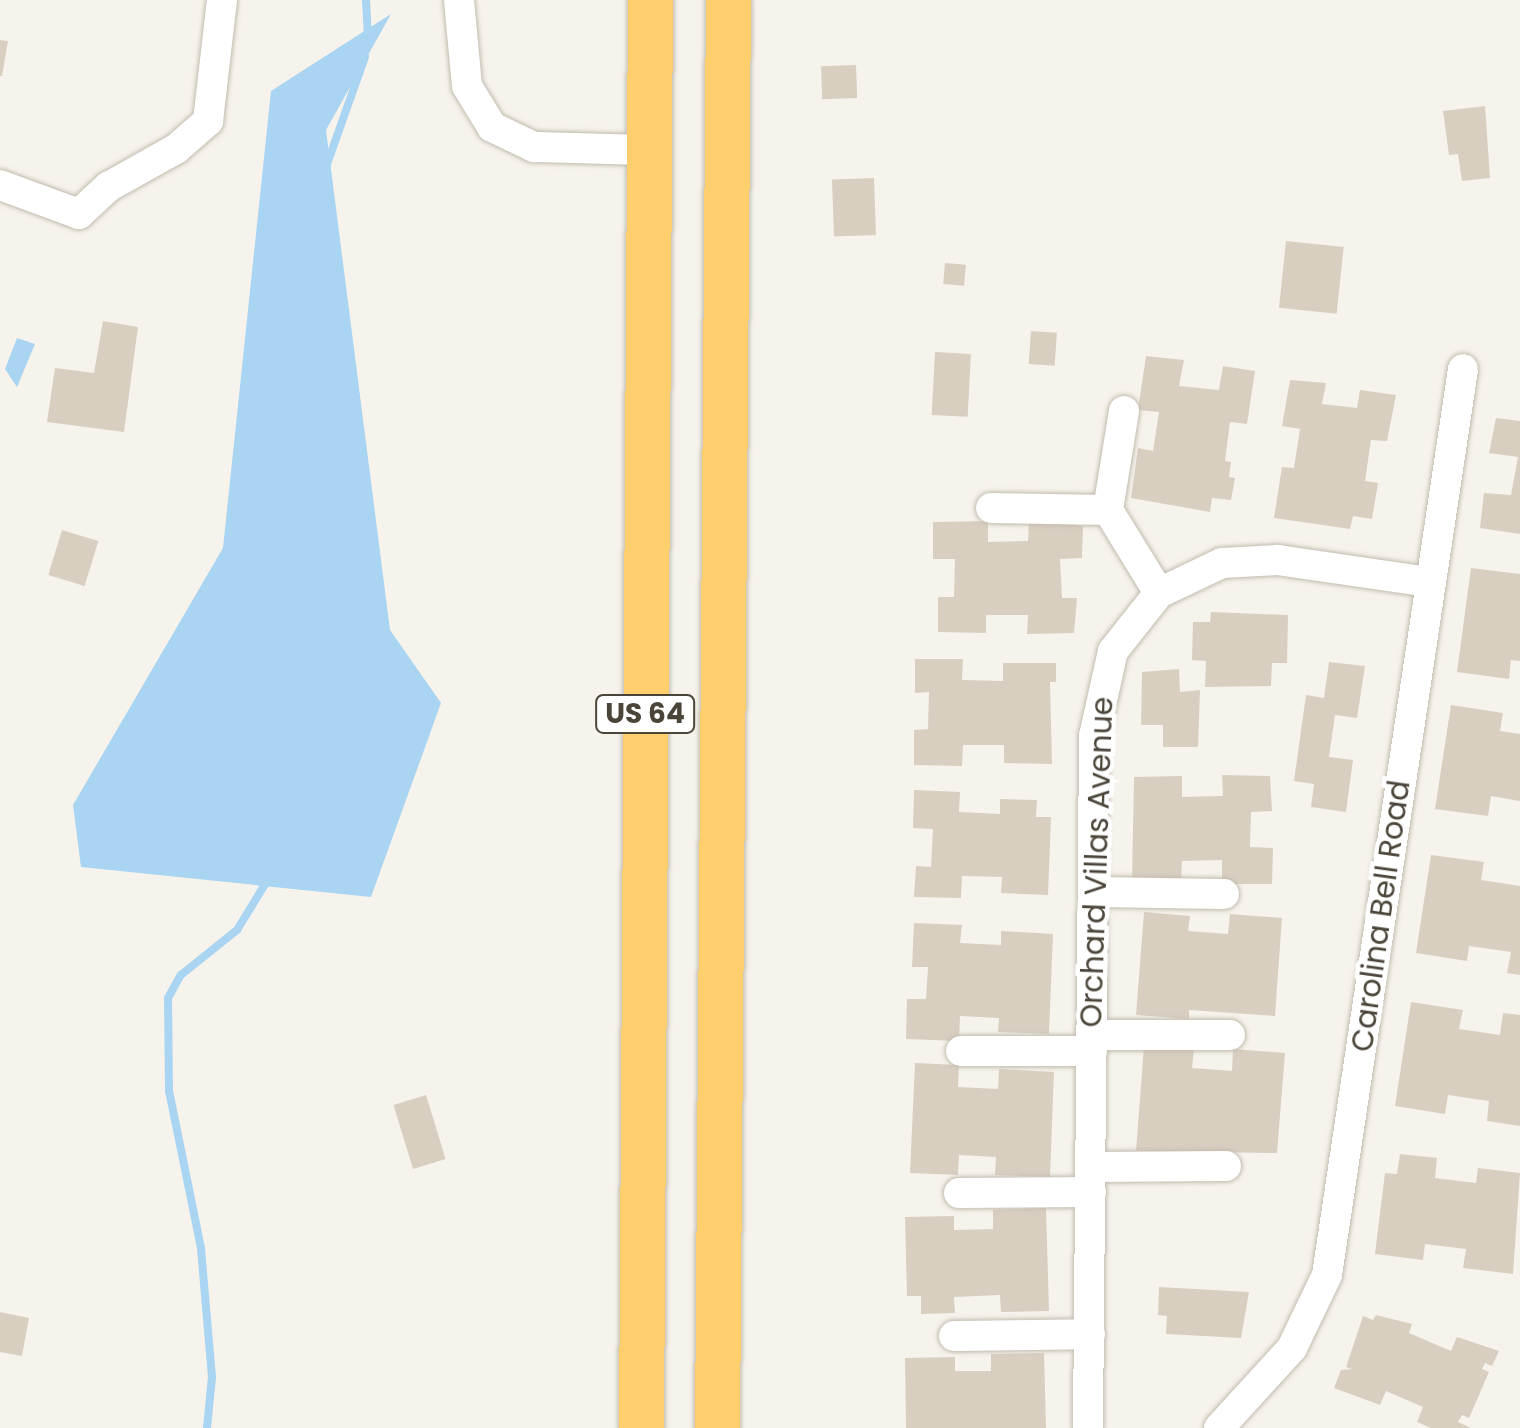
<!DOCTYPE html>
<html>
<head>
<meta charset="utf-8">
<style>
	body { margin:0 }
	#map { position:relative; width:1520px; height:1428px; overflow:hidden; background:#f6f3ec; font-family:Poppins,sans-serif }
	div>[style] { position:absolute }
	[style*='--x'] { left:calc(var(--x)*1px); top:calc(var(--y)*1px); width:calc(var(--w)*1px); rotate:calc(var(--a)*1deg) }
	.water>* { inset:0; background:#a9d4f2 }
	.stream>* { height:8px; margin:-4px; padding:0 4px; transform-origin:4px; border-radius:4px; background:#a9d4f2 }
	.building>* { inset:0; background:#d8cfc1; transform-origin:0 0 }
	.roads { filter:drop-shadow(0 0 2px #c2bbae) drop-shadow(0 0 2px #c2bbae) }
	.minor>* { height:30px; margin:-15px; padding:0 15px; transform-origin:15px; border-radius:15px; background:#fff }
	.highway>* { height:45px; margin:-22.5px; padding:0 22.5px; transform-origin:22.5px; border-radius:22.5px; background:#ffcf6e }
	span { translate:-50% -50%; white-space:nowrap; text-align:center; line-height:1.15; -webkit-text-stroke:9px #fff; paint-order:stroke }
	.shield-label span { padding:2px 8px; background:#fff; border:2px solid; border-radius:8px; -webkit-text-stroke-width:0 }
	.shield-label { font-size:28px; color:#4b4439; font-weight:700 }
	.street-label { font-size:30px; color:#4b4439 }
</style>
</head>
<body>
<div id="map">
	<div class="water">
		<div style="clip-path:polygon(391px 14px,326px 130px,390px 630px,441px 703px,371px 897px,81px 867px,73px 805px,223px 548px,271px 91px)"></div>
		<div style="clip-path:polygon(17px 338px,35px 344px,17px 387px,5px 369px)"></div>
	</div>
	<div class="stream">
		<div style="--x:366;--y:0;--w:39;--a:87"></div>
		<div style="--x:326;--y:167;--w:117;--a:-70.5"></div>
		<div style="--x:207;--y:1428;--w:51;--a:-84.4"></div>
		<div style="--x:212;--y:1377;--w:129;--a:-94.9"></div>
		<div style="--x:201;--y:1248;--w:160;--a:-101.5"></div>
		<div style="--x:169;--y:1091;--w:93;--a:-90.6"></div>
		<div style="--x:168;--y:998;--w:26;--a:-61"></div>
		<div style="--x:181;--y:975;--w:72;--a:-38.8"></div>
		<div style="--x:237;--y:930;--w:57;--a:-58.5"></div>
	</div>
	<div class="building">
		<div style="clip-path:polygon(0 40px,8px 41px,2px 76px,0 76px)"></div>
		<div style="left:856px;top:65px;width:33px;height:35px;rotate:88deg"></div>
		<div style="clip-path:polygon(1485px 106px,1490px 178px,1462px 181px,1458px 154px,1449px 155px,1443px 111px)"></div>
		<div style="left:874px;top:178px;width:57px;height:42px;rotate:88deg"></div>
		<div style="left:1286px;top:241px;width:58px;height:67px;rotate:6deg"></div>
		<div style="left:945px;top:263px;width:21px;height:21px;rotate:5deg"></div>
		<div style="clip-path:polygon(103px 321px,138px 327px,124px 432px,47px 422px,55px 368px,94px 373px)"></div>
		<div style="left:1031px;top:331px;width:26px;height:33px;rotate:4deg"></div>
		<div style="left:935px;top:352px;width:36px;height:63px;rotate:3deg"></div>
		<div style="clip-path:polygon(1146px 356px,1184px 360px,1179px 386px,1219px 390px,1223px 366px,1255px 371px,1247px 424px,1230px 422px,1225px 461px,1231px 462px,1229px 477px,1235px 478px,1231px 500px,1212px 498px,1210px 512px,1131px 498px,1138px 448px,1153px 451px,1159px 412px,1138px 410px)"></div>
		<div style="clip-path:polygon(1290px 380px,1326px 383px,1322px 404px,1357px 408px,1360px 390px,1396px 395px,1387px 441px,1371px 440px,1365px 481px,1378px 483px,1372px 519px,1353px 516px,1350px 529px,1274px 518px,1282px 467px,1294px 468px,1300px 429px,1282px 426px)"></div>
		<div style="clip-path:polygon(1496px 418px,1520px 421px,1520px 534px,1480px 528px,1484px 493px,1511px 495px,1518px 457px,1489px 453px)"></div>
		<div style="clip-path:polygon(988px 521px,988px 542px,1028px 541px,1029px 521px,1083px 526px,1082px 558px,1060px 559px,1062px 598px,1077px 598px,1074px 633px,1027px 634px,1028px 615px,986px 615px,986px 633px,938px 632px,938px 597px,954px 597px,955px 559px,933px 559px,933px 522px)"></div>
		<div style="left:62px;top:530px;width:38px;height:47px;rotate:17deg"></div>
		<div style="clip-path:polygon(1471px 568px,1520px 574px,1520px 661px,1511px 660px,1509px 679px,1457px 672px)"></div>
		<div style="clip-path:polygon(1211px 612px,1288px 615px,1287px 663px,1272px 663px,1271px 686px,1205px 687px,1206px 661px,1192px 660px,1193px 622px,1210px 622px)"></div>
		<div style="clip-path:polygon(915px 659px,963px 659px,962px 680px,1003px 681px,1003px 663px,1056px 663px,1056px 682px,1050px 682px,1052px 764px,1004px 763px,1004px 745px,963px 745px,962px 766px,914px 765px,914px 730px,928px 729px,929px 692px,915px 693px)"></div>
		<div style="clip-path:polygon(1329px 662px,1365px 666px,1357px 718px,1335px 715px,1329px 757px,1353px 760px,1346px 812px,1311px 807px,1314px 784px,1294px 781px,1306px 695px,1324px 698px)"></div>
		<div style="clip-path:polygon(1179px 669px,1180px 692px,1200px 690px,1198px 747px,1163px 747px,1163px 725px,1141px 725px,1142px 672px)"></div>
		<div style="clip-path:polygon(1451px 705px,1503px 713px,1500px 731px,1520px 734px,1520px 801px,1491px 796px,1488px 816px,1435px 809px)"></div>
		<div style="clip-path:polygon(1222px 775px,1270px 776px,1272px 811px,1251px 812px,1250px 847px,1273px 848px,1272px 884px,1222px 884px,1222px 860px,1182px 861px,1181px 880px,1132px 881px,1134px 777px,1182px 776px,1182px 797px,1223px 796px)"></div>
		<div style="clip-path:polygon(914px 790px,960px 792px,959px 812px,1000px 814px,1000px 799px,1037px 800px,1036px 817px,1051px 817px,1048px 895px,1001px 893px,1002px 877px,962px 876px,961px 898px,914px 897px,916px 866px,931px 867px,933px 829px,913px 828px)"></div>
		<div style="clip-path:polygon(1431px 855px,1484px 862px,1481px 880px,1520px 886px,1520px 975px,1507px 973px,1511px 952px,1469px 946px,1467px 961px,1416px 953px)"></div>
		<div style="clip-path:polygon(1144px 912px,1190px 916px,1188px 931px,1228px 934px,1230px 914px,1282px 918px,1275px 1016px,1189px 1010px,1189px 1019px,1136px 1015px)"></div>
		<div style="clip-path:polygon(914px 923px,962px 925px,960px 943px,1001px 945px,1001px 931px,1053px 934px,1049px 1034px,998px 1032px,999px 1018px,960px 1016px,959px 1041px,906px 1039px,907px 999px,926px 999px,928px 967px,912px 967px)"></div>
		<div style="clip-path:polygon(1411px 1002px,1463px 1010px,1459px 1029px,1500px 1035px,1503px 1013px,1520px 1015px,1520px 1126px,1487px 1121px,1489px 1101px,1448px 1095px,1445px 1114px,1395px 1106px)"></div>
		<div style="clip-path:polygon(1144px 1045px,1194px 1049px,1192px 1068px,1232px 1071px,1233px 1049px,1285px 1053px,1277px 1153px,1136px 1151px)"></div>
		<div style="clip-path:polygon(915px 1063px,959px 1065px,958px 1087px,998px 1089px,999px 1069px,1054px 1072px,1050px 1177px,995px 1175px,996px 1157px,959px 1155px,958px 1175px,910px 1173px)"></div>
		<div style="left:426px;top:1095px;width:67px;height:34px;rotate:73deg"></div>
		<div style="clip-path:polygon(1400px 1154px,1437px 1158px,1435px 1178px,1476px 1183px,1478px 1168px,1520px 1173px,1513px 1274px,1463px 1268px,1466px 1249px,1425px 1244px,1423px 1260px,1375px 1254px,1385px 1173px,1397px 1174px)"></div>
		<div style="clip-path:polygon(1046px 1208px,1049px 1311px,1001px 1312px,1000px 1295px,954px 1297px,955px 1313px,921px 1314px,921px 1296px,907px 1296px,905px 1217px,954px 1216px,954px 1230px,993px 1229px,993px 1210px)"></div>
		<div style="clip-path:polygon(1159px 1287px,1249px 1292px,1241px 1338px,1166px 1334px,1167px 1316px,1158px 1315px)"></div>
		<div style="clip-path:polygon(0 1312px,29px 1318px,22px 1356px,0 1352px)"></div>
		<div style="clip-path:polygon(1376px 1315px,1412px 1324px,1409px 1333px,1451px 1351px,1457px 1337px,1499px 1351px,1492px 1366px,1485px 1363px,1482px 1369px,1489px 1372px,1469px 1418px,1462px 1415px,1458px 1422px,1471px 1428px,1431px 1428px,1417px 1422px,1423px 1407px,1386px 1391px,1380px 1405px,1334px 1388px,1341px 1370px,1352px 1369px,1346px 1367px,1363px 1316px,1373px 1320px)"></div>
		<div style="clip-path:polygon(1044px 1353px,1046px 1428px,906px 1428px,905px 1358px,955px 1357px,955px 1371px,991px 1371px,991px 1354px)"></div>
	</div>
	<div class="roads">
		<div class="minor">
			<div style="--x:459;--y:0;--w:86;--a:84.7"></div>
			<div style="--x:467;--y:86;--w:48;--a:58.6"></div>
			<div style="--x:492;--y:127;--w:47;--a:25.5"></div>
			<div style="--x:534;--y:147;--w:115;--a:1.5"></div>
			<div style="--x:0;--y:185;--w:84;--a:20.2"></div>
			<div style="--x:79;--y:214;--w:40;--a:-43"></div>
			<div style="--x:108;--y:187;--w:78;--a:-29.2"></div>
			<div style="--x:176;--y:149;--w:43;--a:-41.2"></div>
			<div style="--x:208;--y:121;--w:122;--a:-83.4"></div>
			<div style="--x:1124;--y:411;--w:100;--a:99.2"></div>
			<div style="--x:1108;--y:510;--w:97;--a:58.4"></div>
			<div style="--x:991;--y:508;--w:117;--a:1"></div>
			<div style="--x:1095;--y:892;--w:129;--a:0.9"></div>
			<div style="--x:1092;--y:1035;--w:138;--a:0"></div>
			<div style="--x:961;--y:1051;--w:131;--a:0"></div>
			<div style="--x:1092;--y:1167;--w:134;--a:-0.4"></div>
			<div style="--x:959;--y:1193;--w:132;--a:-0.4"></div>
			<div style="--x:954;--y:1336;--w:136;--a:-0.8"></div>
			<div style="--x:1088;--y:1428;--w:692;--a:-89.5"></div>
			<div style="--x:1094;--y:736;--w:87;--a:-77.4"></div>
			<div style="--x:1113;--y:651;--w:74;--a:-51.6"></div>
			<div style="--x:1159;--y:593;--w:70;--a:-25.5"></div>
			<div style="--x:1222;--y:563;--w:56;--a:-3.1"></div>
			<div style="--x:1278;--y:560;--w:153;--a:8.3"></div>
			<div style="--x:1219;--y:1428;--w:108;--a:-47.6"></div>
			<div style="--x:1292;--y:1348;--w:81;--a:-64.4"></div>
			<div style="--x:1327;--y:1275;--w:916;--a:-81.46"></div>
		</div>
		<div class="highway">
			<div style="--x:641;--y:1428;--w:1428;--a:-89.64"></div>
			<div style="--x:717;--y:1428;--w:1428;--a:-89.56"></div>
		</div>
	</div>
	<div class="shield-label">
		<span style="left:645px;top:714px">US 64</span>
	</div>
	<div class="street-label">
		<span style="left:1097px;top:862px;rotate:-88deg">Orchard Villas Avenue</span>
		<span style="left:1381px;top:916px;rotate:-82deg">Carolina Bell Road</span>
	</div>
</div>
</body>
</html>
